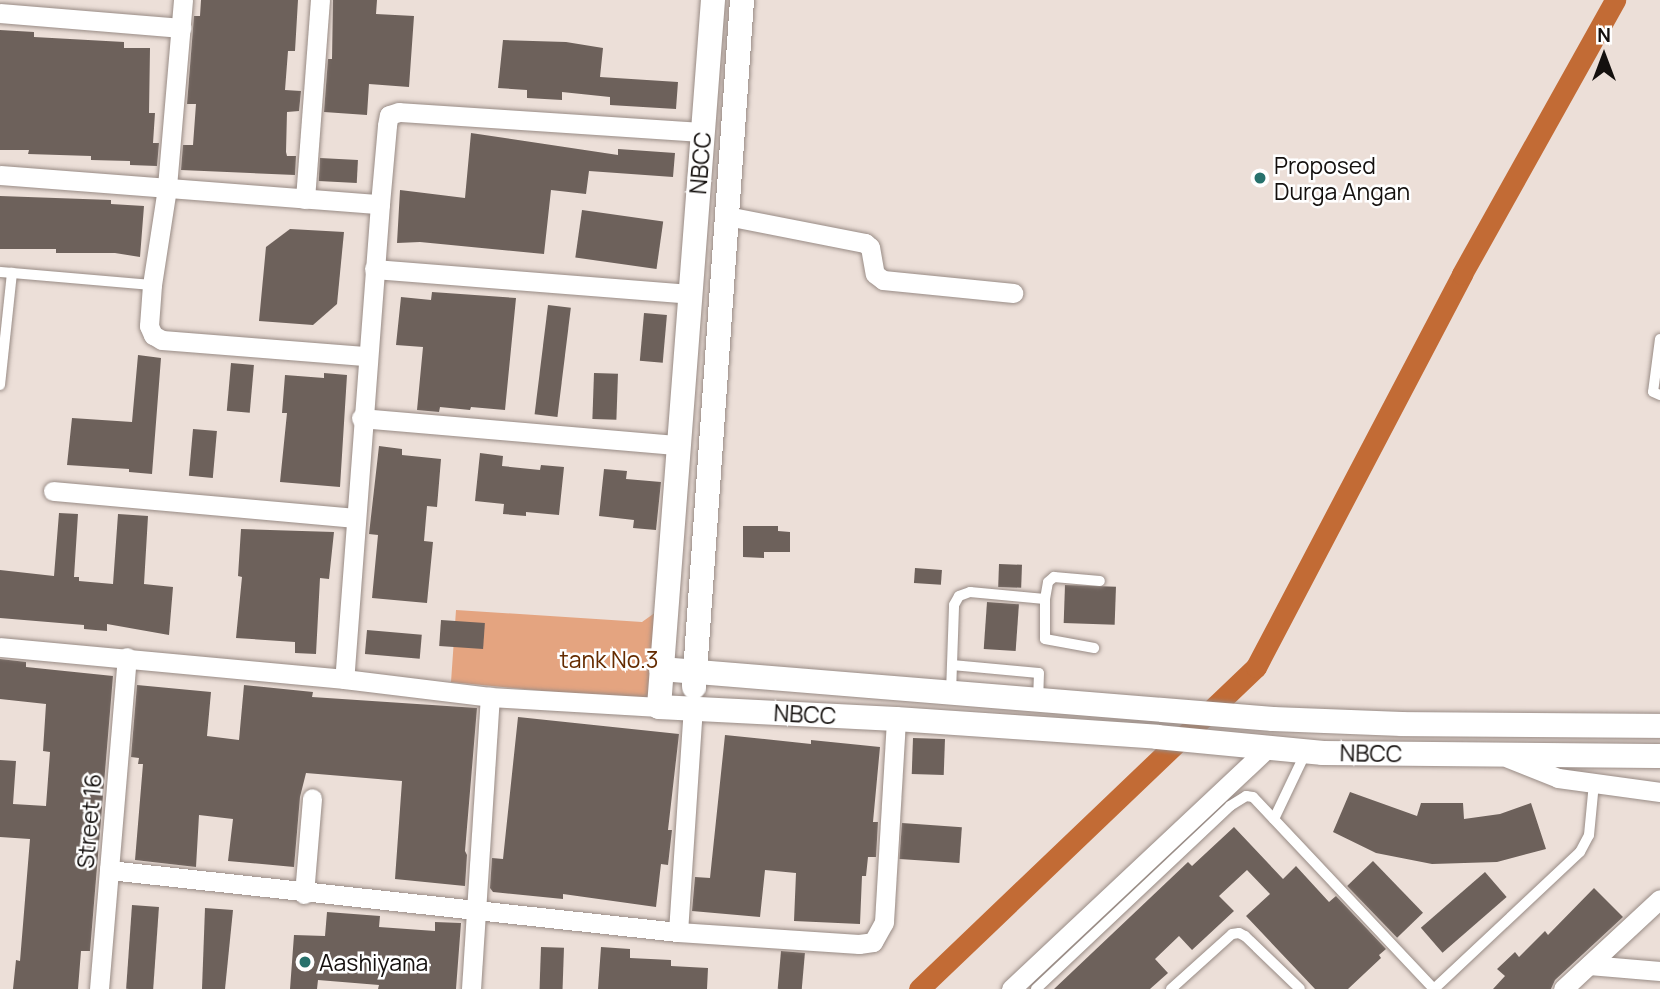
<!DOCTYPE html>
<html>
<head>
<meta charset="utf-8">
<style>
	body { margin:0 }
	#map { position:relative; width:1660px; height:989px; overflow:hidden; background:#ecdfd8; font-family:Manrope,sans-serif }
	div>[style] { position:absolute }
	[style*='--x'] { left:calc(var(--x)*1px); top:calc(var(--y)*1px); width:calc(var(--w)*1px); rotate:calc(var(--a)*1deg) }
	.green>* { inset:0; background:#e4a480 }
	.canal>* { height:21px; margin:-10.5px; padding:0 10.5px; transform-origin:10.5px; border-radius:10.5px; background:#c26b35 }
	.building>* { inset:0; background:#6d615b; transform-origin:0 0 }
	.roads { filter:drop-shadow(0 0 2px #988b85) drop-shadow(0 0 2px #988b85) }
	.service>* { height:10px; margin:-5px; padding:0 5px; transform-origin:5px; border-radius:5px; background:#fff }
	.minor>* { height:19px; margin:-9.5px; padding:0 9.5px; transform-origin:9.5px; border-radius:9.5px; background:#fff }
	.tertiary>* { height:24px; margin:-12px; padding:0 12px; transform-origin:12px; border-radius:12px; background:#fff }
	.dots>* { width:19px; height:19px; translate:-50% -50%; box-sizing:border-box; border:4px solid #fff; border-radius:50% }
	span { translate:-50% -50%; white-space:nowrap; text-align:center; line-height:1.15; -webkit-text-stroke:5px #fff; paint-order:stroke }
	.street-label { font-size:23px; color:#14100e }
	.poi-label { font-size:23px; color:#14100e }
	.left { translate:0 -50%; text-align:left }
	.park-label { font-size:23px; color:#642b00 }
	.north { position:absolute; left:1569px; top:21px; width:70px; height:70px; -webkit-text-stroke:5px #fff; paint-order:stroke; rotate:0deg; font-size:19px; font-weight:700; line-height:28px; text-align:center; color:#14100e }
	.north::after { content:''; display:block; margin:auto; width:24px; height:32px; background:#14100e; clip-path:polygon(50% 0,100% 100%,50% 72%,0 100%) }
</style>
</head>
<body>
<div id="map">
	<div class="green">
		<div style="clip-path:polygon(456px 610px,642px 622px,656px 612px,658px 702px,451px 682px)"></div>
	</div>
	<div class="canal">
		<div style="--x:919;--y:989;--w:466;--a:-43.7"></div>
		<div style="--x:1256;--y:667;--w:444;--a:-62.3"></div>
		<div style="--x:1462;--y:274;--w:314;--a:-60.8"></div>
	</div>
	<div class="building">
		<div style="clip-path:polygon(201px 0,298px 0,295px 51px,288px 51px,285px 90px,301px 91px,299px 111px,287px 112px,286px 152px,287px 156px,296px 156px,295px 175px,181px 170px,183px 145px,193px 145px,196px 104px,187px 104px,194px 16px,200px 16px)"></div>
		<div style="clip-path:polygon(333px 0,377px 0,376px 14px,414px 16px,409px 87px,369px 84px,367px 115px,324px 112px,328px 59px,332px 59px)"></div>
		<div style="clip-path:polygon(0 30px,34px 32px,34px 37px,124px 42px,124px 48px,150px 48px,149px 113px,155px 113px,153px 143px,159px 143px,157px 166px,130px 165px,130px 161px,91px 160px,91px 156px,28px 154px,29px 150px,0 150px)"></div>
		<div style="clip-path:polygon(503px 40px,566px 42px,603px 48px,600px 77px,678px 82px,676px 109px,610px 105px,610px 97px,562px 92px,562px 100px,527px 98px,527px 90px,498px 88px)"></div>
		<div style="clip-path:polygon(471px 133px,618px 155px,618px 149px,675px 153px,673px 177px,589px 171px,586px 194px,551px 190px,544px 254px,420px 242px,397px 243px,400px 190px,465px 198px)"></div>
		<div style="left:320px;top:158px;width:38px;height:23px;rotate:3deg"></div>
		<div style="clip-path:polygon(0 196px,111px 200px,111px 204px,144px 206px,140px 257px,115px 253px,56px 253px,56px 249px,0 249px)"></div>
		<div style="left:582px;top:210px;width:82px;height:48px;rotate:8deg"></div>
		<div style="clip-path:polygon(290px 229px,344px 232px,337px 304px,313px 325px,259px 321px,266px 247px)"></div>
		<div style="clip-path:polygon(432px 292px,516px 298px,505px 410px,471px 407px,470px 410px,440px 407px,439px 412px,417px 410px,423px 347px,396px 345px,401px 297px,431px 300px)"></div>
		<div style="left:548px;top:305px;width:23px;height:110px;rotate:7deg"></div>
		<div style="left:644px;top:313px;width:23px;height:48px;rotate:5deg"></div>
		<div style="clip-path:polygon(138px 355px,161px 358px,152px 474px,129px 472px,129px 469px,67px 465px,72px 418px,132px 422px)"></div>
		<div style="left:231px;top:363px;width:23px;height:48px;rotate:5deg"></div>
		<div style="clip-path:polygon(324px 373px,347px 375px,340px 487px,280px 482px,287px 413px,282px 413px,285px 375px,324px 378px)"></div>
		<div style="left:594px;top:373px;width:24px;height:46px;rotate:2deg"></div>
		<div style="left:193px;top:429px;width:24px;height:47px;rotate:5deg"></div>
		<div style="clip-path:polygon(379px 446px,402px 449px,402px 455px,441px 459px,437px 507px,427px 506px,424px 541px,433px 542px,427px 603px,372px 598px,378px 535px,369px 534px)"></div>
		<div style="clip-path:polygon(480px 453px,503px 456px,502px 466px,540px 470px,541px 465px,564px 467px,559px 515px,526px 512px,526px 516px,503px 514px,504px 504px,475px 501px)"></div>
		<div style="clip-path:polygon(604px 469px,627px 471px,626px 479px,661px 482px,656px 530px,633px 528px,634px 520px,599px 516px)"></div>
		<div style="clip-path:polygon(59px 513px,78px 514px,74px 577px,79px 577px,79px 581px,113px 584px,118px 514px,148px 516px,144px 584px,173px 587px,169px 635px,107px 624px,107px 631px,84px 629px,84px 625px,0 618px,0 570px,54px 576px)"></div>
		<div style="clip-path:polygon(743px 526px,778px 526px,778px 531px,790px 532px,790px 552px,764px 552px,764px 558px,743px 557px)"></div>
		<div style="clip-path:polygon(241px 529px,334px 532px,329px 579px,320px 578px,316px 654px,295px 653px,295px 642px,236px 638px,242px 577px,238px 576px)"></div>
		<div style="left:999px;top:564px;width:23px;height:23px;rotate:2deg"></div>
		<div style="left:915px;top:568px;width:27px;height:15px;rotate:4deg"></div>
		<div style="left:1065px;top:585px;width:51px;height:38px;rotate:2deg"></div>
		<div style="left:987px;top:602px;width:32px;height:47px;rotate:4deg"></div>
		<div style="left:441px;top:620px;width:44px;height:26px;rotate:4deg"></div>
		<div style="left:367px;top:630px;width:55px;height:24px;rotate:5deg"></div>
		<div style="clip-path:polygon(0 659px,26px 662px,26px 667px,113px 676px,90px 951px,81px 951px,78px 989px,13px 989px,16px 960px,20px 961px,30px 839px,0 837px,0 760px,16px 761px,13px 804px,46px 806px,50px 752px,43px 751px,46px 704px,0 699px)"></div>
		<div style="clip-path:polygon(137px 685px,211px 692px,207px 736px,239px 740px,244px 685px,313px 692px,312px 697px,477px 708px,465px 851px,467px 855px,465px 886px,395px 879px,402px 781px,306px 773px,300px 797px,294px 867px,228px 861px,233px 819px,199px 815px,196px 867px,135px 860px,143px 764px,138px 764px,139px 758px,131px 757px)"></div>
		<div style="clip-path:polygon(518px 717px,679px 734px,668px 830px,672px 830px,668px 865px,661px 864px,656px 907px,563px 894px,563px 899px,493px 892px,490px 888px,492px 858px,503px 859px)"></div>
		<div style="clip-path:polygon(725px 735px,811px 744px,811px 740px,880px 747px,873px 822px,878px 822px,876px 857px,868px 857px,866px 876px,862px 876px,860px 924px,794px 921px,796px 873px,765px 870px,760px 917px,692px 911px,695px 877px,710px 878px)"></div>
		<div style="left:913px;top:738px;width:32px;height:36px;rotate:2deg"></div>
		<div style="clip-path:polygon(1350px 792px,1417px 816px,1421px 803px,1463px 803px,1464px 819px,1500px 814px,1531px 803px,1546px 849px,1497px 862px,1432px 864px,1376px 853px,1333px 832px)"></div>
		<div style="left:902px;top:823px;width:60px;height:36px;rotate:4deg"></div>
		<div style="clip-path:polygon(1234px 827px,1283px 879px,1296px 866px,1329px 902px,1336px 896px,1386px 949px,1379px 955px,1381px 958px,1348px 989px,1315px 989px,1246px 916px,1270px 894px,1247px 870px,1219px 896px,1234px 911px,1192px 950px,1179px 936px,1155px 959px,1168px 973px,1150px 989px,1054px 989px,1188px 862px,1192px 866px)"></div>
		<div style="left:1373px;top:861px;width:72px;height:36px;rotate:46deg"></div>
		<div style="left:1485px;top:872px;width:33px;height:85px;rotate:49deg"></div>
		<div style="clip-path:polygon(1594px 888px,1623px 917px,1555px 980px,1551px 989px,1493px 989px,1505px 976px,1497px 969px,1515px 952px,1519px 957px,1545px 931px,1548px 935px)"></div>
		<div style="left:132px;top:905px;width:27px;height:84px;rotate:4deg"></div>
		<div style="clip-path:polygon(205px 908px,233px 910px,225px 989px,202px 989px)"></div>
		<div style="clip-path:polygon(327px 912px,380px 916px,379px 927px,435px 931px,435px 922px,461px 923px,456px 989px,378px 989px,379px 985px,318px 980px,317px 989px,290px 989px,294px 935px,325px 936px)"></div>
		<div style="left:541px;top:947px;width:23px;height:42px;rotate:2deg"></div>
		<div style="clip-path:polygon(601px 947px,630px 949px,630px 958px,671px 960px,671px 966px,708px 968px,707px 989px,598px 989px)"></div>
		<div style="left:781px;top:951px;width:24px;height:38px;rotate:5deg"></div>
	</div>
	<div class="roads">
		<div class="service">
			<div style="--x:0;--y:272;--w:153;--a:4.9"></div>
			<div style="--x:1660;--y:339;--w:53;--a:97.5"></div>
			<div style="--x:1653;--y:392;--w:8;--a:23"></div>
			<div style="--x:0;--y:385;--w:113;--a:-83.9"></div>
			<div style="--x:1045;--y:599;--w:40;--a:90"></div>
			<div style="--x:1045;--y:639;--w:50;--a:10.4"></div>
			<div style="--x:952;--y:665;--w:87;--a:5.3"></div>
			<div style="--x:1039;--y:673;--w:27;--a:92"></div>
			<div style="--x:951;--y:693;--w:88;--a:-88"></div>
			<div style="--x:954;--y:605;--w:10;--a:-61"></div>
			<div style="--x:959;--y:596;--w:12;--a:-20"></div>
			<div style="--x:970;--y:592;--w:75;--a:5.3"></div>
			<div style="--x:1045;--y:599;--w:17;--a:-80"></div>
			<div style="--x:1048;--y:582;--w:8;--a:-40"></div>
			<div style="--x:1054;--y:577;--w:46;--a:5"></div>
			<div style="--x:1274;--y:819;--w:74;--a:-64.5"></div>
			<div style="--x:1036;--y:989;--w:267;--a:-43.3"></div>
			<div style="--x:1230;--y:806;--w:19;--a:-32"></div>
			<div style="--x:1246;--y:796;--w:7;--a:8"></div>
			<div style="--x:1253;--y:797;--w:264;--a:46.7"></div>
			<div style="--x:1171;--y:989;--w:82;--a:-42"></div>
			<div style="--x:1232;--y:934;--w:7;--a:-8"></div>
			<div style="--x:1239;--y:933;--w:7;--a:27"></div>
			<div style="--x:1245;--y:936;--w:76;--a:43.9"></div>
			<div style="--x:1434;--y:989;--w:200;--a:-43.2"></div>
			<div style="--x:1580;--y:852;--w:19;--a:-62"></div>
			<div style="--x:1589;--y:835;--w:52;--a:-84.5"></div>
		</div>
		<div class="minor">
			<div style="--x:183;--y:0;--w:189;--a:94.9"></div>
			<div style="--x:167;--y:188;--w:98;--a:98.8"></div>
			<div style="--x:152;--y:285;--w:41;--a:94.2"></div>
			<div style="--x:149;--y:326;--w:10;--a:66"></div>
			<div style="--x:153;--y:335;--w:10;--a:29"></div>
			<div style="--x:162;--y:340;--w:206;--a:4.5"></div>
			<div style="--x:0;--y:13;--w:182;--a:4.7"></div>
			<div style="--x:0;--y:175;--w:381;--a:4.4"></div>
			<div style="--x:380;--y:204;--w:476;--a:94.3"></div>
			<div style="--x:305;--y:199;--w:200;--a:-85.7"></div>
			<div style="--x:380;--y:204;--w:79;--a:-84.9"></div>
			<div style="--x:387;--y:125;--w:10;--a:-79"></div>
			<div style="--x:389;--y:115;--w:10;--a:-17"></div>
			<div style="--x:399;--y:112;--w:305;--a:3.8"></div>
			<div style="--x:727;--y:216;--w:141;--a:11.1"></div>
			<div style="--x:865;--y:243;--w:6;--a:39"></div>
			<div style="--x:870;--y:247;--w:27;--a:80"></div>
			<div style="--x:875;--y:274;--w:10;--a:37"></div>
			<div style="--x:883;--y:280;--w:131;--a:5.7"></div>
			<div style="--x:374;--y:269;--w:317;--a:4.5"></div>
			<div style="--x:361;--y:418;--w:318;--a:4.9"></div>
			<div style="--x:53;--y:491;--w:303;--a:5.1"></div>
			<div style="--x:0;--y:647;--w:345;--a:5.3"></div>
			<div style="--x:344;--y:679;--w:147;--a:7"></div>
			<div style="--x:490;--y:697;--w:169;--a:3.4"></div>
			<div style="--x:1508;--y:758;--w:54;--a:21.8"></div>
			<div style="--x:1558;--y:778;--w:103;--a:7.8"></div>
			<div style="--x:109;--y:870;--w:572;--a:6.22"></div>
			<div style="--x:678;--y:932;--w:181;--a:3.8"></div>
			<div style="--x:859;--y:944;--w:14;--a:-8"></div>
			<div style="--x:873;--y:942;--w:23;--a:-61"></div>
			<div style="--x:884;--y:922;--w:203;--a:-86.6"></div>
			<div style="--x:304;--y:894;--w:96;--a:-85.2"></div>
			<div style="--x:678;--y:932;--w:225;--a:-86.2"></div>
			<div style="--x:1589;--y:965;--w:71;--a:4.8"></div>
			<div style="--x:99;--y:989;--w:333;--a:-85.2"></div>
			<div style="--x:471;--y:989;--w:293;--a:-86.3"></div>
			<div style="--x:1011;--y:989;--w:354;--a:-43.2"></div>
			<div style="--x:1563;--y:989;--w:132;--a:-42.9"></div>
		</div>
		<div class="tertiary">
			<div style="--x:713;--y:0;--w:709;--a:94.37"></div>
			<div style="--x:659;--y:707;--w:237;--a:2.9"></div>
			<div style="--x:896;--y:719;--w:262;--a:3.9"></div>
			<div style="--x:1157;--y:737;--w:167;--a:5.5"></div>
			<div style="--x:1323;--y:753;--w:337;--a:0.5"></div>
			<div style="--x:661;--y:669;--w:614;--a:4.67"></div>
			<div style="--x:1273;--y:719;--w:129;--a:2.2"></div>
			<div style="--x:1402;--y:724;--w:258;--a:0.4"></div>
			<div style="--x:694;--y:687;--w:689;--a:-86"></div>
		</div>
	</div>
	<div class="dots">
		<div style="left:1260px;top:178px;background:#27716c"></div>
		<div style="left:305px;top:962px;background:#27716c"></div>
	</div>
	<div class="street-label">
		<span style="left:700px;top:163px;rotate:-85deg">NBCC</span>
		<span style="left:805px;top:714px;rotate:3deg">NBCC</span>
		<span style="left:1371px;top:753px;rotate:1deg">NBCC</span>
		<span style="left:89px;top:821px;rotate:-85deg">Street 16</span>
	</div>
	<div class="poi-label">
		<span class="left" style="left:1274px;top:178px">Proposed<br>Durga Angan</span>
		<span class="left" style="left:319px;top:962px">Aashiyana</span>
	</div>
	<div class="park-label">
		<span style="left:609px;top:659px">tank No.3</span>
	</div>
	<div class="north">N</div>
</div>
</body>
</html>
